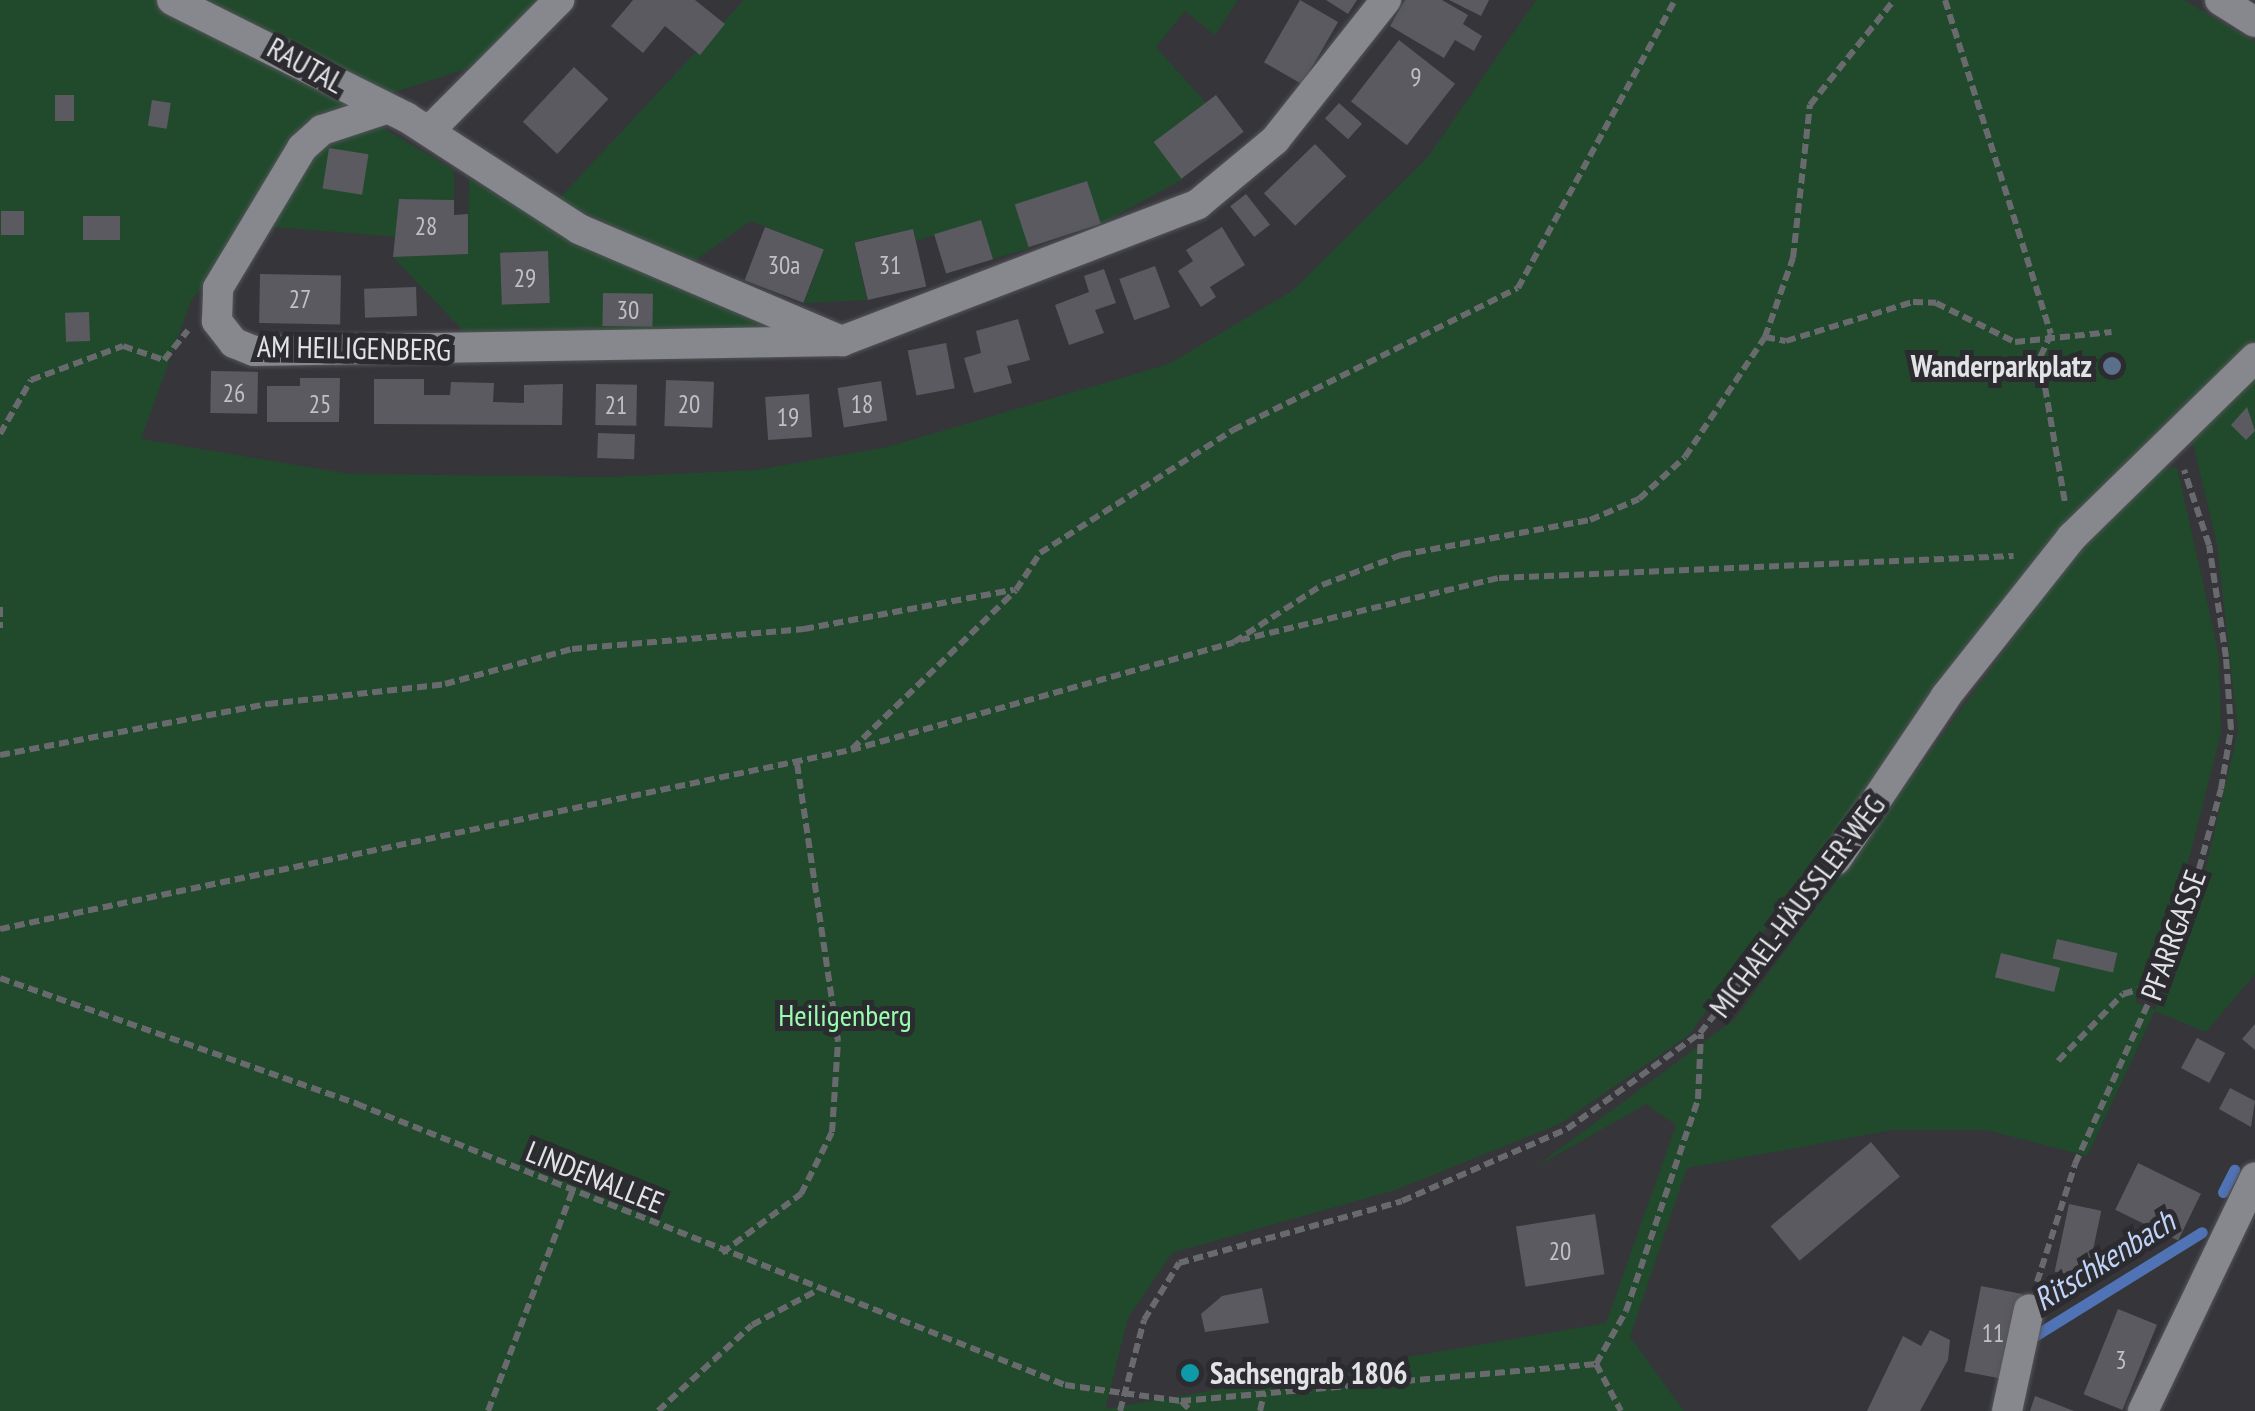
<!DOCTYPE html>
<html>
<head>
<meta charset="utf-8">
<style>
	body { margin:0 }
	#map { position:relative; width:2255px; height:1411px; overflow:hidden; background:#35353a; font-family:"PT Sans Narrow",sans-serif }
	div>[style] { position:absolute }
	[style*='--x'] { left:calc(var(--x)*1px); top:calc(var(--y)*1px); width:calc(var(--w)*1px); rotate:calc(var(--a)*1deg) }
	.green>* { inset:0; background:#214a2c }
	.stream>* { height:11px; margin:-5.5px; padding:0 5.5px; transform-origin:5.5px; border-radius:5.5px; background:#5073b5 }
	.building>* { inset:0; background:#5a5a60; transform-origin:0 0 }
	.path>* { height:6px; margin-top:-3px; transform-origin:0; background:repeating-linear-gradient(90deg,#696a6e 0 10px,transparent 0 15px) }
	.roads { filter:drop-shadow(0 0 2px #535458) drop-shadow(0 0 2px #535458) }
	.minor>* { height:30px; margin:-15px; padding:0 15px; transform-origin:15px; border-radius:15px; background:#87878e }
	.dots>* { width:28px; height:28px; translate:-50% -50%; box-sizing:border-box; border:5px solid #2b2b30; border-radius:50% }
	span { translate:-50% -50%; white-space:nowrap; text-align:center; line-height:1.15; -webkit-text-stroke:10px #2b2b30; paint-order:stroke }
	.number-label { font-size:25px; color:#c0c1c4 }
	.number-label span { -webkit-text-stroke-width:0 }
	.street-label { font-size:30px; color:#e2e3e6 }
	.poi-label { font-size:30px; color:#e2e3e6; font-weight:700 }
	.right { translate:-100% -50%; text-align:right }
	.left { translate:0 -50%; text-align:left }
	.park-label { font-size:30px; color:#98fbae }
	.water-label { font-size:32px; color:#c0d4f9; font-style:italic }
</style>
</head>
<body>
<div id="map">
	<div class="green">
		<div style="clip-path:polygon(0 0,539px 0,484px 63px,337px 111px,191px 301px,141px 439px,349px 474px,611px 477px,757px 470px,887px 447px,1169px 364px,1292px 291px,1428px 157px,1536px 0,2184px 0,2255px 42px,2255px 341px,2175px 432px,2033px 561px,1689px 1035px,1561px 1123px,1395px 1190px,1172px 1253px,1128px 1318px,1105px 1409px,1606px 1323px,1676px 1125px,1646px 1104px,1534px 1168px,1735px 1019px,2079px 548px,2160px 470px,2177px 467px,2219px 655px,2221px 733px,2172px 925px,2135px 1002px,2155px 1010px,2192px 927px,2238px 731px,2217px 544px,2192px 439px,2255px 370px,2255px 974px,2206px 1032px,2155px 1011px,2087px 1156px,1986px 1130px,1892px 1130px,1687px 1168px,1630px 1337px,1684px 1411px,0 1411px)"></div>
		<div style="clip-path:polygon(744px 0,1238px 0,1215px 35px,1185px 11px,1156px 47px,1206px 103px,1155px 143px,1183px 179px,1101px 224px,1086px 181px,1016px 205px,1030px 248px,993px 259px,980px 221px,916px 241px,913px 229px,854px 242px,867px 300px,804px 303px,824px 250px,751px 221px,691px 263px,558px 200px)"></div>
		<div style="clip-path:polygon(378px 125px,454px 170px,454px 200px,399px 199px,398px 237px,263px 226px,315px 149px)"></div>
		<div style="clip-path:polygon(evenodd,469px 178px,543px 223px,768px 328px,470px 338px,393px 257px,468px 254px,469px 178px,548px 251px,550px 303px,502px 305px,500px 252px,548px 251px)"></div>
	</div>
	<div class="stream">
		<div style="--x:2223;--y:1192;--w:25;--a:-63"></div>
		<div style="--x:2036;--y:1335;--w:195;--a:-31.8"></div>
	</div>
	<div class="building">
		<div style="clip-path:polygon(633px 0,695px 0,725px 24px,700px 55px,665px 26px,643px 53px,611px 26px)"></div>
		<div style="left:1300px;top:0;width:44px;height:72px;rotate:30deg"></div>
		<div style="clip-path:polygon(1326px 0,1357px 0,1348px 14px)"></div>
		<div style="clip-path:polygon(1405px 0,1442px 0,1468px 15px,1463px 24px,1482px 36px,1474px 51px,1455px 40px,1444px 58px,1390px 26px)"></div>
		<div style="clip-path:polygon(1449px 0,1489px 0,1481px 16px)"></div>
		<div style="left:1399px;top:40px;width:71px;height:78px;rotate:38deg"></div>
		<div style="left:574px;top:67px;width:47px;height:75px;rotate:43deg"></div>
		<div style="left:55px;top:95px;width:19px;height:26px"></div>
		<div style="left:1216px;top:95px;width:46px;height:78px;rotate:53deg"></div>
		<div style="left:152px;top:100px;width:19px;height:26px;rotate:9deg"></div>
		<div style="left:1339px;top:103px;width:31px;height:21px;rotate:42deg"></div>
		<div style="left:1315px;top:144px;width:45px;height:71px;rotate:46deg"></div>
		<div style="left:329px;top:148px;width:40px;height:41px;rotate:9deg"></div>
		<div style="left:1087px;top:181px;width:45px;height:76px;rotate:72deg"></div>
		<div style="left:1246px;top:194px;width:39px;height:20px;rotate:52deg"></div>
		<div style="clip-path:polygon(399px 199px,454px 200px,454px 215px,468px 214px,468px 254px,393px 257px)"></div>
		<div style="left:24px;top:211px;width:24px;height:23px;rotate:90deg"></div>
		<div style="left:120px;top:216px;width:24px;height:37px;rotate:90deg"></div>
		<div style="left:981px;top:220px;width:41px;height:49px;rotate:73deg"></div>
		<div style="left:765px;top:227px;width:63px;height:57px;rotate:21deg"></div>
		<div style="clip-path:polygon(1222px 227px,1245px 265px,1210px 287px,1216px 297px,1201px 307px,1178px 271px,1193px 261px,1186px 250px)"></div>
		<div style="left:913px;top:229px;width:59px;height:60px;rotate:77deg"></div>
		<div style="left:548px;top:251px;width:52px;height:48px;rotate:88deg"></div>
		<div style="left:1155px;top:266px;width:44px;height:38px;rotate:70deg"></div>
		<div style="clip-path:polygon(1104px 269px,1116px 303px,1095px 310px,1104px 333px,1069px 345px,1055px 305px,1089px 292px,1084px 276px)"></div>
		<div style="left:260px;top:274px;width:81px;height:49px;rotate:1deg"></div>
		<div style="left:416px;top:287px;width:29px;height:52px;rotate:88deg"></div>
		<div style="left:603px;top:293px;width:50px;height:33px;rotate:1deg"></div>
		<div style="left:89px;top:312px;width:29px;height:24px;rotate:88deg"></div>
		<div style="clip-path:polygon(1018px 319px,1030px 360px,1007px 366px,1012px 383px,974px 393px,964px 358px,981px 353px,976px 331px)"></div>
		<div style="left:946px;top:343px;width:46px;height:39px;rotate:79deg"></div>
		<div style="left:211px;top:371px;width:47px;height:42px;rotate:1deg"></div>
		<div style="clip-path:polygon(300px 378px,340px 378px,339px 422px,267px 422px,267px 386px,300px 386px)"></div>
		<div style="clip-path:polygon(374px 379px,424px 379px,424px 395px,450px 395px,451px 382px,494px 383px,493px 402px,524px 403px,524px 385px,563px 384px,562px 425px,374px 424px)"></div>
		<div style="left:666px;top:380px;width:48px;height:46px;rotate:2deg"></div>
		<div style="left:881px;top:381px;width:40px;height:44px;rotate:81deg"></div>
		<div style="left:596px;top:384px;width:41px;height:41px;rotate:1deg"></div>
		<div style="left:809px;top:394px;width:43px;height:44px;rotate:86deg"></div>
		<div style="clip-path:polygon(2247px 407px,2255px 431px,2246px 440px,2231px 425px)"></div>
		<div style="left:598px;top:433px;width:37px;height:25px;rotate:2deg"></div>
		<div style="left:2057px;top:939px;width:62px;height:20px;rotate:13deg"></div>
		<div style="left:2001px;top:953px;width:61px;height:25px;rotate:14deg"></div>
		<div style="clip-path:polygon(2255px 1024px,2255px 1050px,2242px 1039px)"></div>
		<div style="left:2197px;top:1038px;width:32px;height:34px;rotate:28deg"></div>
		<div style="clip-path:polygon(2230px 1088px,2255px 1101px,2251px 1127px,2219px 1109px)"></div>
		<div style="left:1871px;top:1142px;width:45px;height:131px;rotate:50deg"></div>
		<div style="left:2138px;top:1163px;width:70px;height:52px;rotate:26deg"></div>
		<div style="left:2069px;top:1204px;width:33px;height:69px;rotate:12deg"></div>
		<div style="left:1595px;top:1214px;width:61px;height:80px;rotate:81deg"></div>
		<div style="left:1981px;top:1286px;width:42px;height:87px;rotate:11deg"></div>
		<div style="clip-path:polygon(1262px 1288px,1269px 1323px,1205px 1332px,1201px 1314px,1222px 1296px)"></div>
		<div style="left:2118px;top:1309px;width:42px;height:92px;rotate:22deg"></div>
		<div style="clip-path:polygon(1930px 1330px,1950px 1340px,1948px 1360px,1920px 1411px,1867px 1411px,1903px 1336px,1921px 1346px)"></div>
		<div style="clip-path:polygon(2035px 1396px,2074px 1411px,2030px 1411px)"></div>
	</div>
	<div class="path">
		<div style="--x:1945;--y:0;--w:350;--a:72.4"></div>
		<div style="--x:2051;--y:334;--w:26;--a:115"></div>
		<div style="--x:2040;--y:358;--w:146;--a:80.2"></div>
		<div style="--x:1765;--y:337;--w:21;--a:11"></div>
		<div style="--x:1786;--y:341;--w:133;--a:-17.1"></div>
		<div style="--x:1913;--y:302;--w:23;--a:2"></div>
		<div style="--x:1936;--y:303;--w:88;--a:26.3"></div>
		<div style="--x:2015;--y:342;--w:97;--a:-5.9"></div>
		<div style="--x:0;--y:434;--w:62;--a:-60.1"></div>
		<div style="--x:31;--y:380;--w:98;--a:-20.3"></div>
		<div style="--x:123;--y:346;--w:43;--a:18.9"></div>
		<div style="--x:164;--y:360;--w:38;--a:-51"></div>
		<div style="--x:0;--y:607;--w:21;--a:90"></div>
		<div style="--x:1240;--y:640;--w:266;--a:-13.5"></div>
		<div style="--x:1499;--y:578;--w:515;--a:-2.45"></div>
		<div style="--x:852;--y:749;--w:228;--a:-44.1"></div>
		<div style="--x:1016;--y:590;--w:44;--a:-57"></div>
		<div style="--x:1040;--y:553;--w:229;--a:-32.5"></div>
		<div style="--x:1233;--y:430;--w:318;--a:-26.5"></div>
		<div style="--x:1518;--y:288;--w:328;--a:-61.4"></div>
		<div style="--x:0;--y:755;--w:273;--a:-10.8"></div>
		<div style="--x:268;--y:704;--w:178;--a:-6.4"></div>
		<div style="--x:445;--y:684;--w:132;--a:-15.4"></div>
		<div style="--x:572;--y:649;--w:233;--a:-4.9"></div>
		<div style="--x:804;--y:629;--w:213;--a:-10.6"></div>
		<div style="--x:0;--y:929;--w:870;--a:-11.88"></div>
		<div style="--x:851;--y:750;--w:398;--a:-15.7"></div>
		<div style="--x:1234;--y:642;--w:105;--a:-32.9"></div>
		<div style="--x:1322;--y:585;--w:85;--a:-20.8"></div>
		<div style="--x:1401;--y:555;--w:192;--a:-10.5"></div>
		<div style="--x:1590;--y:520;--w:53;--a:-23.2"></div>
		<div style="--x:1639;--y:499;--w:62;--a:-42.4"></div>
		<div style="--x:1685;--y:457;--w:144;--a:-56.3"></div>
		<div style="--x:1765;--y:337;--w:84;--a:-70.5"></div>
		<div style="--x:1793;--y:258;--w:154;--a:-83.7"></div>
		<div style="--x:1810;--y:105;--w:134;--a:-51.3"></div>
		<div style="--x:0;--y:978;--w:379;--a:19.4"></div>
		<div style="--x:357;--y:1104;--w:762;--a:21.65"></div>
		<div style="--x:1065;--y:1385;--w:117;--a:7.9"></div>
		<div style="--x:1181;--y:1401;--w:14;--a:45"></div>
		<div style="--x:2058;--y:1061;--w:93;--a:-45.9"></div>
		<div style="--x:2123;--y:994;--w:35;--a:-16"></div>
		<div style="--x:722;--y:1253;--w:99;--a:-36.8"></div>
		<div style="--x:801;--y:1194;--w:69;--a:-63.4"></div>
		<div style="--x:832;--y:1132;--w:91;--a:-86.2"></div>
		<div style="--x:838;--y:1041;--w:282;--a:-98.4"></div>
		<div style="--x:2037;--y:1282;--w:124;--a:-72.1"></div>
		<div style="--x:2075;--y:1164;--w:260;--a:-65.5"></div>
		<div style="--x:2183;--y:927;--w:143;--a:-74.6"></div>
		<div style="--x:2221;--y:789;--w:61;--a:-80.5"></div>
		<div style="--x:2231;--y:729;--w:72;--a:-94"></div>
		<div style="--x:2226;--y:657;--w:113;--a:-98.6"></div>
		<div style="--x:2209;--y:545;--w:79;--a:-108.4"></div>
		<div style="--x:1596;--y:1364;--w:53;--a:62"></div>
		<div style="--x:1181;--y:1401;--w:417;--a:-5.1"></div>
		<div style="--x:1596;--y:1364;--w:61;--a:-60.5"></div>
		<div style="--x:1626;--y:1311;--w:224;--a:-71.2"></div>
		<div style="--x:1698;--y:1099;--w:65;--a:-87.4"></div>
		<div style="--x:488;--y:1411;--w:235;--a:-69"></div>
		<div style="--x:658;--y:1411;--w:127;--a:-42.5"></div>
		<div style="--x:752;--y:1325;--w:70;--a:-28"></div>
		<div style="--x:1120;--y:1411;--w:94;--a:-75.2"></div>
		<div style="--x:1144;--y:1320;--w:67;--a:-58.4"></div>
		<div style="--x:1179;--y:1263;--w:231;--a:-15.5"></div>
		<div style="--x:1402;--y:1201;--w:180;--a:-23.6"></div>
		<div style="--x:1567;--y:1129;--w:164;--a:-35.8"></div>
		<div style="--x:1700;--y:1033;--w:189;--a:-51.4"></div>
		<div style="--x:1260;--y:1411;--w:17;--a:-77"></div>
	</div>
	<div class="roads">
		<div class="minor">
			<div style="--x:172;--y:0;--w:262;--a:26.6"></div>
			<div style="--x:406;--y:117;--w:206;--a:32.9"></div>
			<div style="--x:579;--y:229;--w:286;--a:23.1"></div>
			<div style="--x:842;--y:341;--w:588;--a:179.03"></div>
			<div style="--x:254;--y:351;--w:22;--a:-158"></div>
			<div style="--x:234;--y:343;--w:28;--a:-128"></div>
			<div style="--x:217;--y:321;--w:33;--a:-88"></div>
			<div style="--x:218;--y:288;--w:163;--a:-59"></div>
			<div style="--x:302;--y:148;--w:27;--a:-42"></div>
			<div style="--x:322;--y:130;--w:64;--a:-18.2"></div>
			<div style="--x:2220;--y:0;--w:41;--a:32.2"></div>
			<div style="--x:429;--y:131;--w:185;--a:-45.2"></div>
			<div style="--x:842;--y:341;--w:381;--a:-21"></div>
			<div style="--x:1198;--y:204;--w:100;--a:-39.7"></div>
			<div style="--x:1275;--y:140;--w:179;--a:-51.6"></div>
			<div style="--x:1836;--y:860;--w:197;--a:-56.1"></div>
			<div style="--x:1946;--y:696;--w:203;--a:-51.6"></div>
			<div style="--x:2072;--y:537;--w:256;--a:-44.4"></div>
			<div style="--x:2007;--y:1411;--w:104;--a:-77.8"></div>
			<div style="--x:2143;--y:1411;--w:259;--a:-64.4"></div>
		</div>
	</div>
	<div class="dots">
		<div style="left:2112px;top:366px;background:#5c6f8a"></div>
		<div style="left:1190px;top:1373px;background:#0f9aa8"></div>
	</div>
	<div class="number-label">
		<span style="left:1416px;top:77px">9</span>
		<span style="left:426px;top:226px">28</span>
		<span style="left:784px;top:265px">30a</span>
		<span style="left:890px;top:265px">31</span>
		<span style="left:525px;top:278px">29</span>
		<span style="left:300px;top:299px">27</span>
		<span style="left:628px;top:310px">30</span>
		<span style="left:234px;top:393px">26</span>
		<span style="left:320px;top:404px">25</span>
		<span style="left:689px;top:404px">20</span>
		<span style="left:862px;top:404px">18</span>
		<span style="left:616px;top:405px">21</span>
		<span style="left:788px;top:417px">19</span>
		<span style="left:1560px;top:1251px">20</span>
		<span style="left:1993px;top:1333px">11</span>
		<span style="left:2121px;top:1360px">3</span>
	</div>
	<div class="street-label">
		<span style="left:306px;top:65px;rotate:29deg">RAUTAL</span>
		<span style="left:354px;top:348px;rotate:1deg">AM HEILIGENBERG</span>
		<span style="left:1797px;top:906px;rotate:-53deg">MICHAEL-HÄUSSLER-WEG</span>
		<span style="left:2173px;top:935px;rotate:-70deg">PFARRGASSE</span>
		<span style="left:595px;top:1177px;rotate:22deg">LINDENALLEE</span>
	</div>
	<div class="poi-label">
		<span class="right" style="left:2092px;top:366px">Wanderparkplatz</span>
		<span class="left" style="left:1210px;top:1373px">Sachsengrab 1806</span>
	</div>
	<div class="park-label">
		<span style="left:845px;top:1015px">Heiligenberg</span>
	</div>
	<div class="water-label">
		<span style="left:2104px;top:1260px;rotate:-32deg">Ritschkenbach</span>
	</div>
</div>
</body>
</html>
